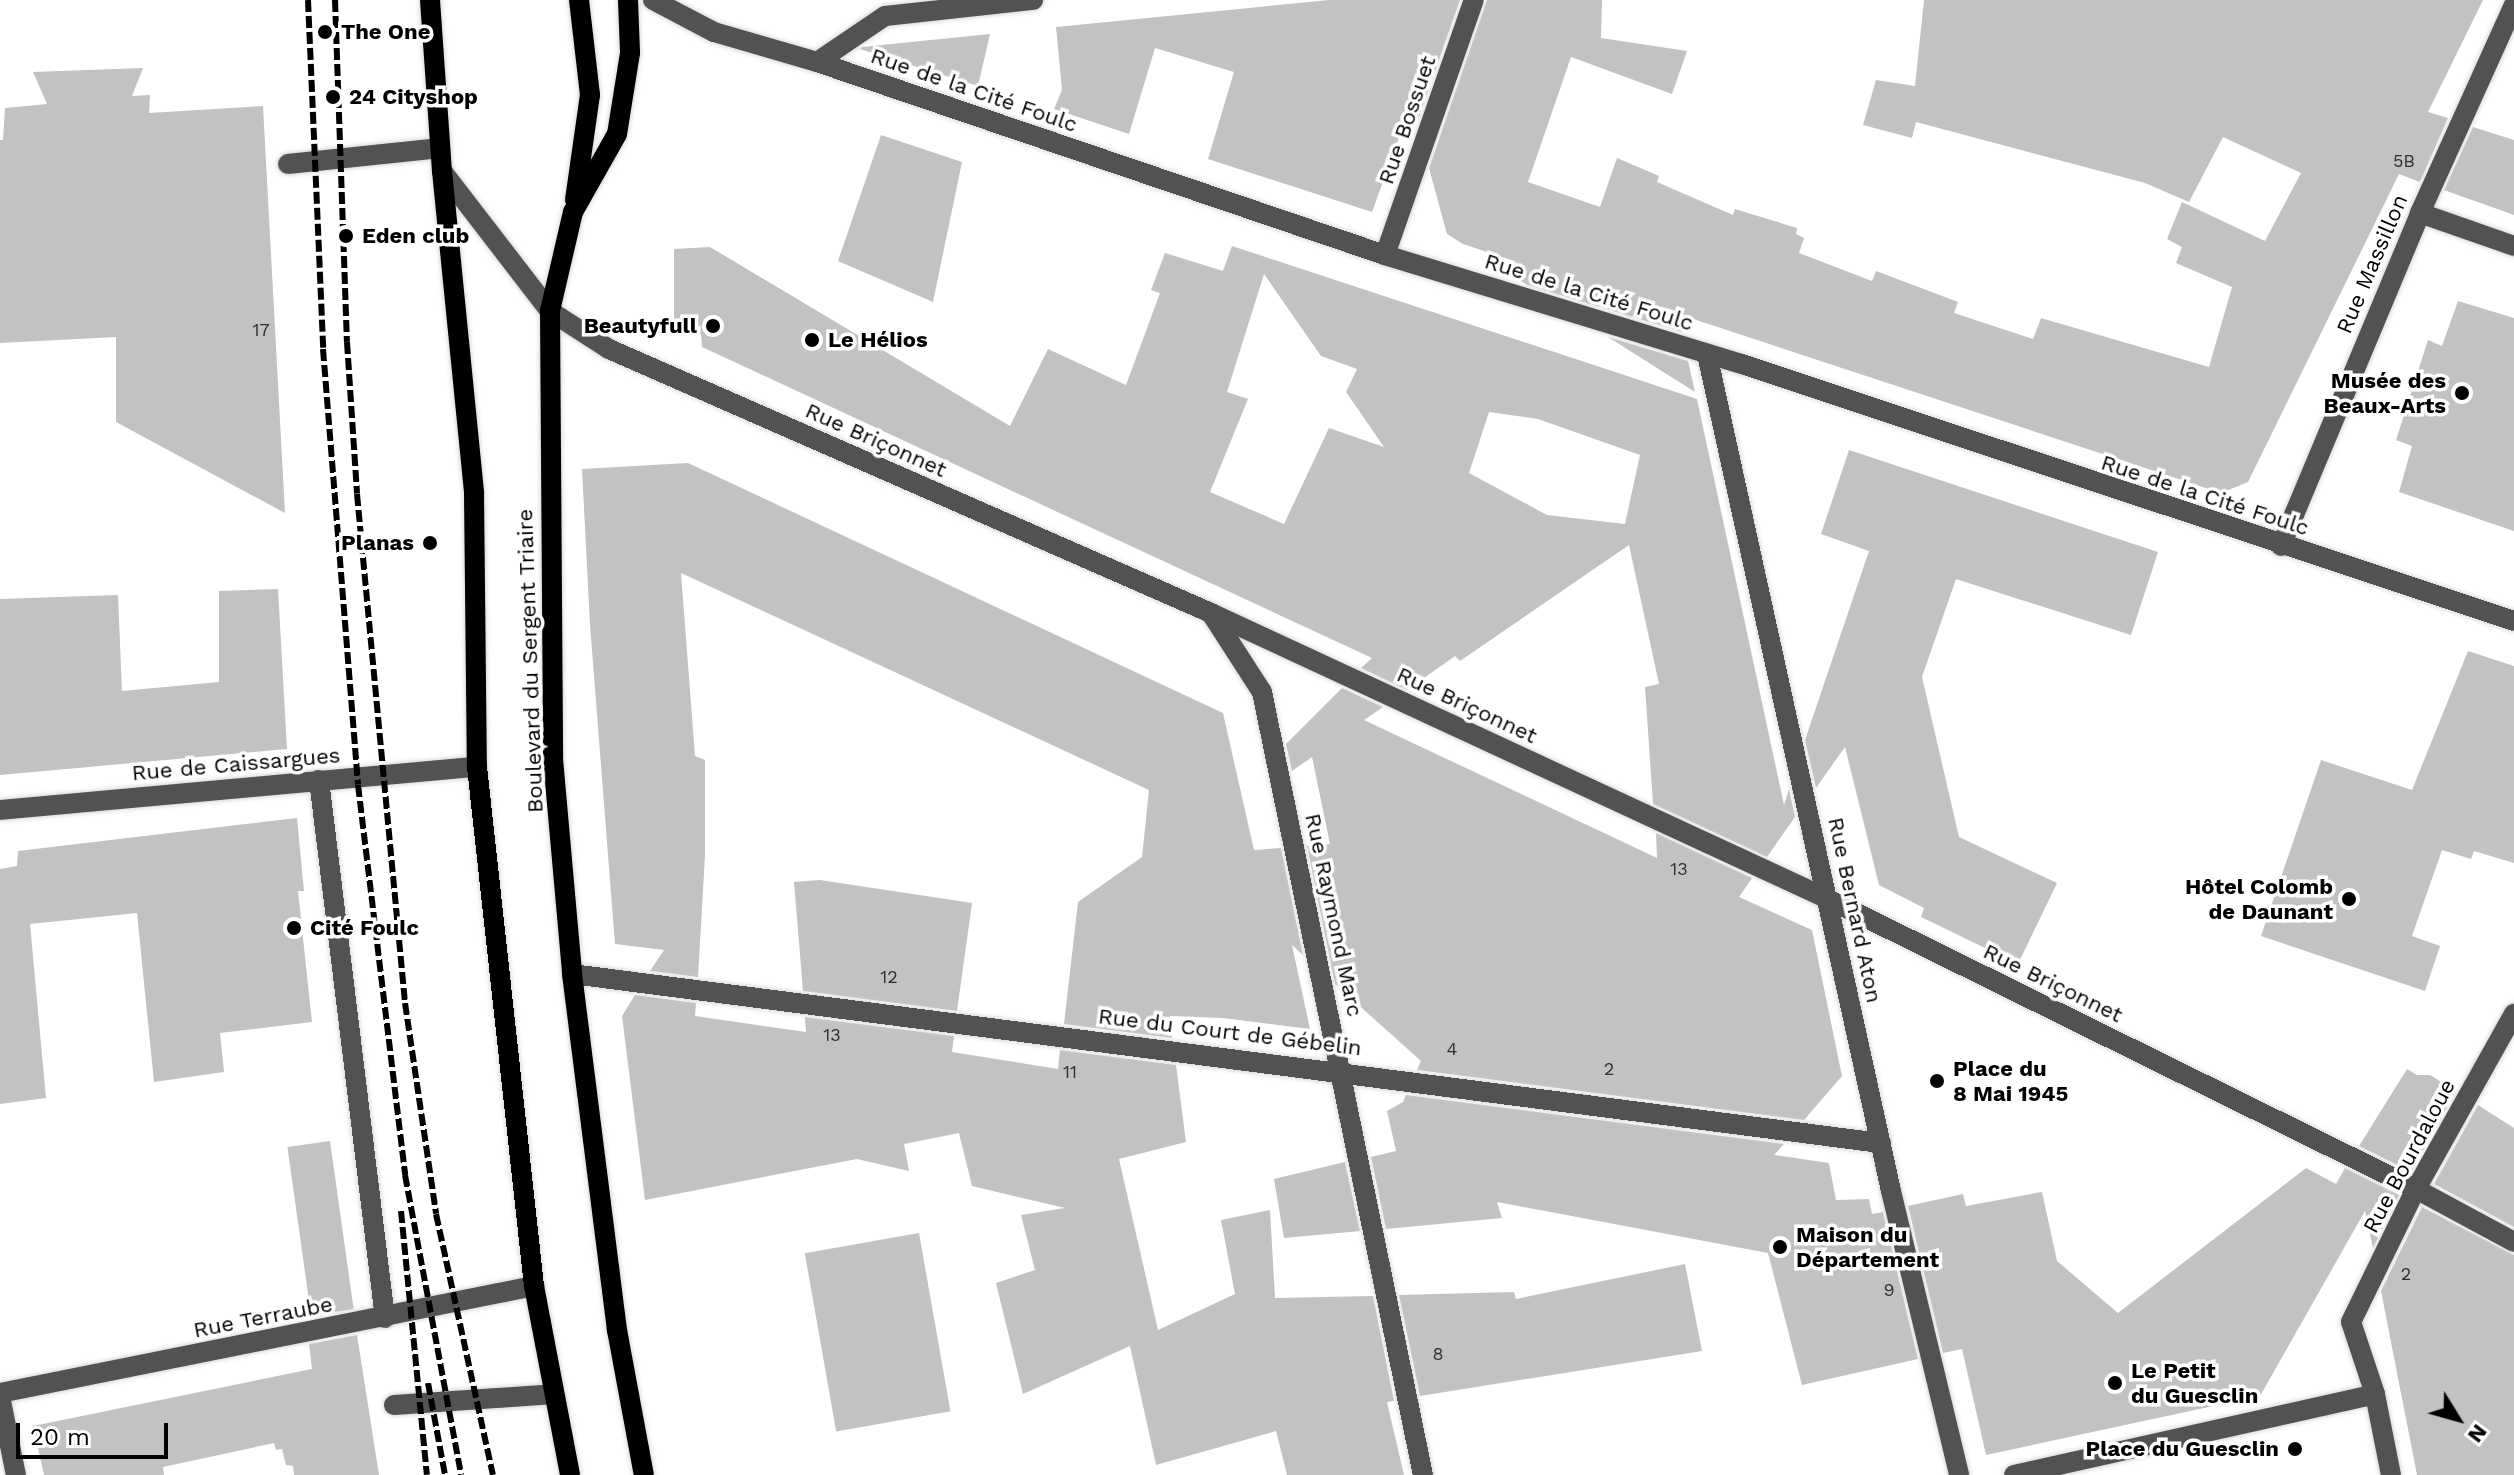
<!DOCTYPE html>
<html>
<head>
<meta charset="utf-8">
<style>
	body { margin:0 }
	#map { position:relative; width:2514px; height:1475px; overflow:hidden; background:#fff; font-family:"Work Sans",sans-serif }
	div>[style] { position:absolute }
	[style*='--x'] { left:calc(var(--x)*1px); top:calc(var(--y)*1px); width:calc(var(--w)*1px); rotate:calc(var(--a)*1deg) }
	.building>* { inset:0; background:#c2c2c2; transform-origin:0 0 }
	.roads { filter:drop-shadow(0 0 2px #dbdbdb) drop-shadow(0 0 2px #dbdbdb) }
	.minor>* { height:20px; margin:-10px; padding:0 10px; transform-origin:10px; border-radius:10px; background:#525252 }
	.major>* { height:20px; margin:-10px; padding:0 10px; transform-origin:10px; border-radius:10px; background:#000 }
	.rail>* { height:6px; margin-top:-3px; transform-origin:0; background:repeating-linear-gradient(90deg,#000 0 12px,transparent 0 16px) }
	.dots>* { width:22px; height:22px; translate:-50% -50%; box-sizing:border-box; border:4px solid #fff; border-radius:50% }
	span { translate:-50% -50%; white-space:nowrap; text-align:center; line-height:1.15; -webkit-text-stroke:7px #fff; paint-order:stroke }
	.number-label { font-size:18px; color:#303030 }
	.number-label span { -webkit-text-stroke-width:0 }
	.poi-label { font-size:22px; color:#000; font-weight:700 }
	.left { translate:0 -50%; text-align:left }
	.right { translate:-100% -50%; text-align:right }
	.street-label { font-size:22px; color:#000 }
	.north { position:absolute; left:2418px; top:1379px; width:80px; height:80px; -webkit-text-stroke:6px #fff; paint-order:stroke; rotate:127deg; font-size:22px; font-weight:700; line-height:32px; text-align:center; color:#000 }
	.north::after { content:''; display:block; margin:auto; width:28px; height:36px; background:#000; clip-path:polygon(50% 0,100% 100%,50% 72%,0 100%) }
	.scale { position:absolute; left:16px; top:1423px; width:152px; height:36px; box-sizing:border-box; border:4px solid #000; border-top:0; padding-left:10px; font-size:24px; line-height:28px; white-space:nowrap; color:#000; -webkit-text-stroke:6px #fff; paint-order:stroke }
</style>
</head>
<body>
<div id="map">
	<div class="building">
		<div style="clip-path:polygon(1329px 0,1460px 0,1417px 123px,1412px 102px,1372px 212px,1208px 159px,1234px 72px,1155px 48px,1129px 134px,1054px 109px,1062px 90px,1056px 27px)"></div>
		<div style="clip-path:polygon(1487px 0,1602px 0,1601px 38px,1687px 51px,1672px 94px,1571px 57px,1528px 182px,1600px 207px,1617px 158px,1659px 176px,1657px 182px,1733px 215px,1735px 209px,1797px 228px,1796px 234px,1804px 238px,1799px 253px,1872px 281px,1876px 271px,1958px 302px,1954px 313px,2033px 339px,2041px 318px,2209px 367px,2232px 287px,2176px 263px,2182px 247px,2167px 239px,2182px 202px,2265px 241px,2301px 173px,2223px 137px,2189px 202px,2145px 183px,1916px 122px,1912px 138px,1863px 125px,1876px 80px,1915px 86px,1924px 0,2483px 0,2428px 112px,2448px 118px,2420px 182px,2399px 174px,2248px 482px,2221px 493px,1678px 314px,1682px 332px,1527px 285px,1510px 274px,1514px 261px,1463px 244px,1447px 234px,1429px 168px)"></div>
		<div style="clip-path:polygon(990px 34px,978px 86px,860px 49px,862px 47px)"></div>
		<div style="clip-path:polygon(143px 68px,132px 96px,150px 95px,149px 113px,263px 106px,285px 513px,116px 422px,116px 337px,0 343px,0 140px,3px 140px,5px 108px,47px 104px,33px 72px)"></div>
		<div style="clip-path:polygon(2473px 127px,2514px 140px,2514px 215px,2444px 190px)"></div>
		<div style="clip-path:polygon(881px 135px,962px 162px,933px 302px,838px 261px)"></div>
		<div style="clip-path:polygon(evenodd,1232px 246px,1697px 399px,1784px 805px,1789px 789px,1795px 817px,1767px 857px,1653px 804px,1645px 687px,1659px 684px,1629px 545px,1460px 661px,1455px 656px,1407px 690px,1361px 668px,1372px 658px,702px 347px,701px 334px,674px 333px,674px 249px,710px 247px,1010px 426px,1048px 349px,1126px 385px,1160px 293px,1151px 290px,1165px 253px,1223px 271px,1232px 246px,1264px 274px,1321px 356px,1357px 369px,1346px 392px,1384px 447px,1329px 428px,1284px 524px,1210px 492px,1248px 399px,1227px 392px,1264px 274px,1232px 246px,1489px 412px,1538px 419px,1640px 455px,1625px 524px,1547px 515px,1469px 473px,1489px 412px)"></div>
		<div style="clip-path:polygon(2458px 301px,2514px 318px,2514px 531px,2399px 492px,2412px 446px,2396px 440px,2428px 340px,2442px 346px)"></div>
		<div style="clip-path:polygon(1608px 337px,1688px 361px,1695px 392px)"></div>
		<div style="clip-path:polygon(1849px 450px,2158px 552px,2131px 635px,1956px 579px,1922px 677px,1959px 837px,2057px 883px,2018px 964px,1921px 917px,1924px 908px,1879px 885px,1845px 747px,1816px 788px,1805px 740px,1869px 551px,1821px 534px)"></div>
		<div style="clip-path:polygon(688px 463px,1223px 713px,1254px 850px,1281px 848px,1303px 955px,1292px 945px,1310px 1029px,1223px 1018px,1170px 1016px,1172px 1038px,1064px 1024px,1078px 902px,1142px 857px,1149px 790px,681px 573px,695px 756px,705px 760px,705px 856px,698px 977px,650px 971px,664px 950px,615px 944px,590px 625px,582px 469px)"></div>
		<div style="clip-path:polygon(278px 589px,287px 749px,0 775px,0 599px,118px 595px,122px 691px,219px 682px,219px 591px)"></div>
		<div style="clip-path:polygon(2468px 651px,2514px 666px,2514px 863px,2474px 851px,2471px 859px,2442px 850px,2412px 936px,2440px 946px,2425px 991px,2261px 936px,2321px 760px,2412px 790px)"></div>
		<div style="clip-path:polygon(1342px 688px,1383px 707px,1364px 720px,1657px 858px,1656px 833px,1752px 878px,1739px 897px,1812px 930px,1842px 1076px,1804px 1120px,1417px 1070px,1421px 1061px,1335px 984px,1307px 846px,1330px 844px,1312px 757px,1292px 771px,1286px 744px)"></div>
		<div style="clip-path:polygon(297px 818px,304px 891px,298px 891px,312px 1022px,220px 1033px,224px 1072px,154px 1082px,137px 913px,30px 924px,46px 1098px,0 1104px,0 869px,17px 866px,18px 851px)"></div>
		<div style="clip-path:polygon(820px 880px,972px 903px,957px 1011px,803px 991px,794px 882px)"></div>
		<div style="clip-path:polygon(635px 995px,696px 1003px,695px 1016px,806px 1032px,805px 1017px,954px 1036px,952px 1052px,1058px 1069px,1060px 1050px,1176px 1065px,1186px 1142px,1119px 1159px,1158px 1330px,1235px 1294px,1221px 1220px,1270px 1210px,1275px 1298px,1373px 1296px,1394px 1401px,1387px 1402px,1404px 1475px,1287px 1475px,1276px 1431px,1156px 1465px,1130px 1346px,1023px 1394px,996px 1283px,1035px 1270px,1021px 1215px,1065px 1208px,972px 1186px,959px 1133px,904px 1144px,909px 1171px,857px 1159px,645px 1200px,622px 1016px)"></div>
		<div style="clip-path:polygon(2407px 1069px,2417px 1075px,2430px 1075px,2456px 1091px,2411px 1172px,2359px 1146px)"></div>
		<div style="clip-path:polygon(1406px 1095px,1784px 1144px,1774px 1155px,1829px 1163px,1836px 1200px,1869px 1199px,1872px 1214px,1883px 1212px,1918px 1359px,1802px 1385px,1768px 1253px,1497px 1202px,1502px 1218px,1386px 1229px,1371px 1157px,1396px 1151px,1387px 1111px,1403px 1102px)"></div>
		<div style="clip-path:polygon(2478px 1105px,2514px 1128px,2514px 1227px,2434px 1184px)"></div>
		<div style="left:330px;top:1141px;width:170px;height:43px;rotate:82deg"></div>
		<div style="clip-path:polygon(1345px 1162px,1360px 1231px,1284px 1238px,1274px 1179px)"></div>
		<div style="clip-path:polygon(2306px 1168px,2336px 1184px,2345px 1168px,2399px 1195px,2373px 1248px,2365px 1211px,2260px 1396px,1986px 1455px,1962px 1349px,1943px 1353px,1908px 1206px,1963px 1194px,1966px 1206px,2042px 1192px,2057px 1261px,2118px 1313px)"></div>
		<div style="clip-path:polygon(2422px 1207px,2514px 1255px,2514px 1475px,2417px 1475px,2381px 1291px)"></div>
		<div style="left:919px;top:1233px;width:181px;height:116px;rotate:80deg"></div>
		<div style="clip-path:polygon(1685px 1264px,1702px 1351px,1420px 1396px,1399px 1295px,1514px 1292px,1516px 1299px)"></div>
		<div style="clip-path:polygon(357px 1335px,379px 1475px,294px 1475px,293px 1466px,286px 1465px,282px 1449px,276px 1450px,274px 1443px,163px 1467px,164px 1475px,44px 1475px,33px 1426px,312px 1369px,309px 1344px)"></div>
	</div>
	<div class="roads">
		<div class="minor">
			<div style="--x:653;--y:0;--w:69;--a:27.7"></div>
			<div style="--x:714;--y:32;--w:107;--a:16.2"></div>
			<div style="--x:817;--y:62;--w:600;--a:18.77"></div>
			<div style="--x:1385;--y:255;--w:373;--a:17"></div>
			<div style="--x:1742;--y:364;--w:814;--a:18.41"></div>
			<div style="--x:817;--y:62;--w:82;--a:-34.1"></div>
			<div style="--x:885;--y:16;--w:149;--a:-6.2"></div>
			<div style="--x:288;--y:164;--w:153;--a:-6"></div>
			<div style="--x:442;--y:171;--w:177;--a:52.4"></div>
			<div style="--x:550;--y:311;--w:70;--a:32.8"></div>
			<div style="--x:609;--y:349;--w:657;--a:23.68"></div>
			<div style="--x:1211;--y:613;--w:680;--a:24.87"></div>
			<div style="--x:1828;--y:899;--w:656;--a:26.25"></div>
			<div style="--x:2416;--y:1189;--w:111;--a:28.4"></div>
			<div style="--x:2420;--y:213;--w:100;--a:19.3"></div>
			<div style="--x:1385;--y:255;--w:270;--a:-70.8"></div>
			<div style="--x:1707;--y:354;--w:857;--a:77.6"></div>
			<div style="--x:1891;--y:1191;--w:292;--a:76.5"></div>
			<div style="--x:2281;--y:546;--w:361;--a:-67.3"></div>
			<div style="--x:2420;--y:213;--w:228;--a:-65.7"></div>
			<div style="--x:1211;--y:613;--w:94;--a:57.2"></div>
			<div style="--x:1262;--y:692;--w:799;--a:78.38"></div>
			<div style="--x:319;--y:780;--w:542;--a:83.01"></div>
			<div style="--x:0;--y:810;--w:479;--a:-5.2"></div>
			<div style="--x:572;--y:974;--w:1320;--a:7.36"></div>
			<div style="--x:0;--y:1393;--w:545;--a:-11.33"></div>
			<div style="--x:0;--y:1396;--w:81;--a:78.6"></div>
			<div style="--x:394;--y:1405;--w:160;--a:-3.9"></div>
			<div style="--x:2014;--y:1475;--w:370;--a:-12.6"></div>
			<div style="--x:2391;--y:1475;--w:83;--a:-101.2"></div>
			<div style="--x:2375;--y:1394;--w:76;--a:-108.4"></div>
			<div style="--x:2351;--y:1322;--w:148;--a:-64"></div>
			<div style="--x:2416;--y:1189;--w:201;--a:-60.8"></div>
		</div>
		<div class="major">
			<div style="--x:430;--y:0;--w:171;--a:86"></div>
			<div style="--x:442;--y:171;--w:324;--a:84.3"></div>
			<div style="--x:474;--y:493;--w:274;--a:89.4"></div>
			<div style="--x:477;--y:767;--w:522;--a:83.73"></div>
			<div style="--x:534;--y:1286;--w:192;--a:79.2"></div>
			<div style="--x:628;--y:0;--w:53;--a:87.8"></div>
			<div style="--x:630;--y:53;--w:82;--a:99.1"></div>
			<div style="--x:617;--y:134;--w:90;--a:119.4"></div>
			<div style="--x:573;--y:212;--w:102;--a:103.1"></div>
			<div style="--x:550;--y:311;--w:448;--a:89.6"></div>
			<div style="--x:553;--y:759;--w:216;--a:84.9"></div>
			<div style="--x:572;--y:974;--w:359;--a:82.8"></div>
			<div style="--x:617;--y:1330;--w:147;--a:79.5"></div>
			<div style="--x:575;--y:200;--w:106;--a:-81.9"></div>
			<div style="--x:590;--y:95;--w:96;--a:-96.6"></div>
		</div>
	</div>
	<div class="rail">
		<div style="--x:308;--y:0;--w:349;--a:87.5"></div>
		<div style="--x:323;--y:349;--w:437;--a:85.4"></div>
		<div style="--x:358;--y:785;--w:393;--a:83.1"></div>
		<div style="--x:405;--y:1175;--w:305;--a:79.4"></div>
		<div style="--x:335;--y:0;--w:342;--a:88"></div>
		<div style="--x:347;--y:342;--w:152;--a:86.2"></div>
		<div style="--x:357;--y:494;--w:511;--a:84.61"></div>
		<div style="--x:405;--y:1003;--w:213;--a:81.6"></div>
		<div style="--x:436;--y:1214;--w:267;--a:77.7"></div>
		<div style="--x:401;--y:1211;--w:265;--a:84.4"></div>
		<div style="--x:428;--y:1383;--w:94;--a:79.5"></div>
	</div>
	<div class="dots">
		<div style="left:325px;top:32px;background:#000"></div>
		<div style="left:333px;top:97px;background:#000"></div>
		<div style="left:346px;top:236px;background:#000"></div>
		<div style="left:713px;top:326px;background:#000"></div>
		<div style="left:812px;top:340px;background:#000"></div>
		<div style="left:2462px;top:393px;background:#000"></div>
		<div style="left:430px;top:543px;background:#000"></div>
		<div style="left:2349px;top:899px;background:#000"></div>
		<div style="left:294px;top:928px;background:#000"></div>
		<div style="left:1937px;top:1081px;background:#000"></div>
		<div style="left:1780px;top:1247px;background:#000"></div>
		<div style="left:2115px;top:1383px;background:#000"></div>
		<div style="left:2295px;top:1449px;background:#000"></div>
	</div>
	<div class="number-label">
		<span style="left:2404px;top:161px">5B</span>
		<span style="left:261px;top:330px">17</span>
		<span style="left:1679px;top:869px">13</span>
		<span style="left:889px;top:977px">12</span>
		<span style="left:832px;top:1035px">13</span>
		<span style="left:1452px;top:1049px">4</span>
		<span style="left:1609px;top:1069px">2</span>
		<span style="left:1070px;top:1072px">11</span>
		<span style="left:2406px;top:1274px">2</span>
		<span style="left:1889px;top:1290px">9</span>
		<span style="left:1438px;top:1354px">8</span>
	</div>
	<div class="poi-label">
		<span class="left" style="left:341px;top:32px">The One</span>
		<span class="left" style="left:349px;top:97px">24 Cityshop</span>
		<span class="left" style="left:362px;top:236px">Eden club</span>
		<span class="right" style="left:697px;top:326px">Beautyfull</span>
		<span class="left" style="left:828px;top:340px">Le Hélios</span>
		<span class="right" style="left:2446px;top:393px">Musée des<br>Beaux-Arts</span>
		<span class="right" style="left:414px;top:543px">Planas</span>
		<span class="right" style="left:2333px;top:899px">Hôtel Colomb<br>de Daunant</span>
		<span class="left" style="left:310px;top:928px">Cité Foulc</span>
		<span class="left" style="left:1953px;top:1081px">Place du<br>8 Mai 1945</span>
		<span class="left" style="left:1796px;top:1247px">Maison du<br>Département</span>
		<span class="left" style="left:2131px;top:1383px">Le Petit<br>du Guesclin</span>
		<span class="right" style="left:2279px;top:1449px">Place du Guesclin</span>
	</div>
	<div class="street-label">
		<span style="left:974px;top:90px;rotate:19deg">Rue de la Cité Foulc</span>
		<span style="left:1407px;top:120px;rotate:-71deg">Rue Bossuet</span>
		<span style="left:2372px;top:264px;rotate:-67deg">Rue Massillon</span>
		<span style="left:1589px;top:292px;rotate:17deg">Rue de la Cité Foulc</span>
		<span style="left:876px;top:440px;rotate:24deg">Rue Briçonnet</span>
		<span style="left:2205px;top:495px;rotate:18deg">Rue de la Cité Foulc</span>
		<span style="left:530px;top:661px;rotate:-92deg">Boulevard du Sergent Triaire</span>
		<span style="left:1467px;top:705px;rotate:25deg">Rue Briçonnet</span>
		<span style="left:236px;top:764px;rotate:-5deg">Rue de Caissargues</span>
		<span style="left:1855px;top:910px;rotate:78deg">Rue Bernard Aton</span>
		<span style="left:1334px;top:915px;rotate:78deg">Rue Raymond Marc</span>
		<span style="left:2053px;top:983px;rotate:26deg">Rue Briçonnet</span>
		<span style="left:1230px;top:1032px;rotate:7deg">Rue du Court de Gébelin</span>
		<span style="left:2409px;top:1156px;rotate:-62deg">Rue Bourdaloue</span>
		<span style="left:263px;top:1317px;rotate:-11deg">Rue Terraube</span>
	</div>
	<div class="north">N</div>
	<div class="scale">20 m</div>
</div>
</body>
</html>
